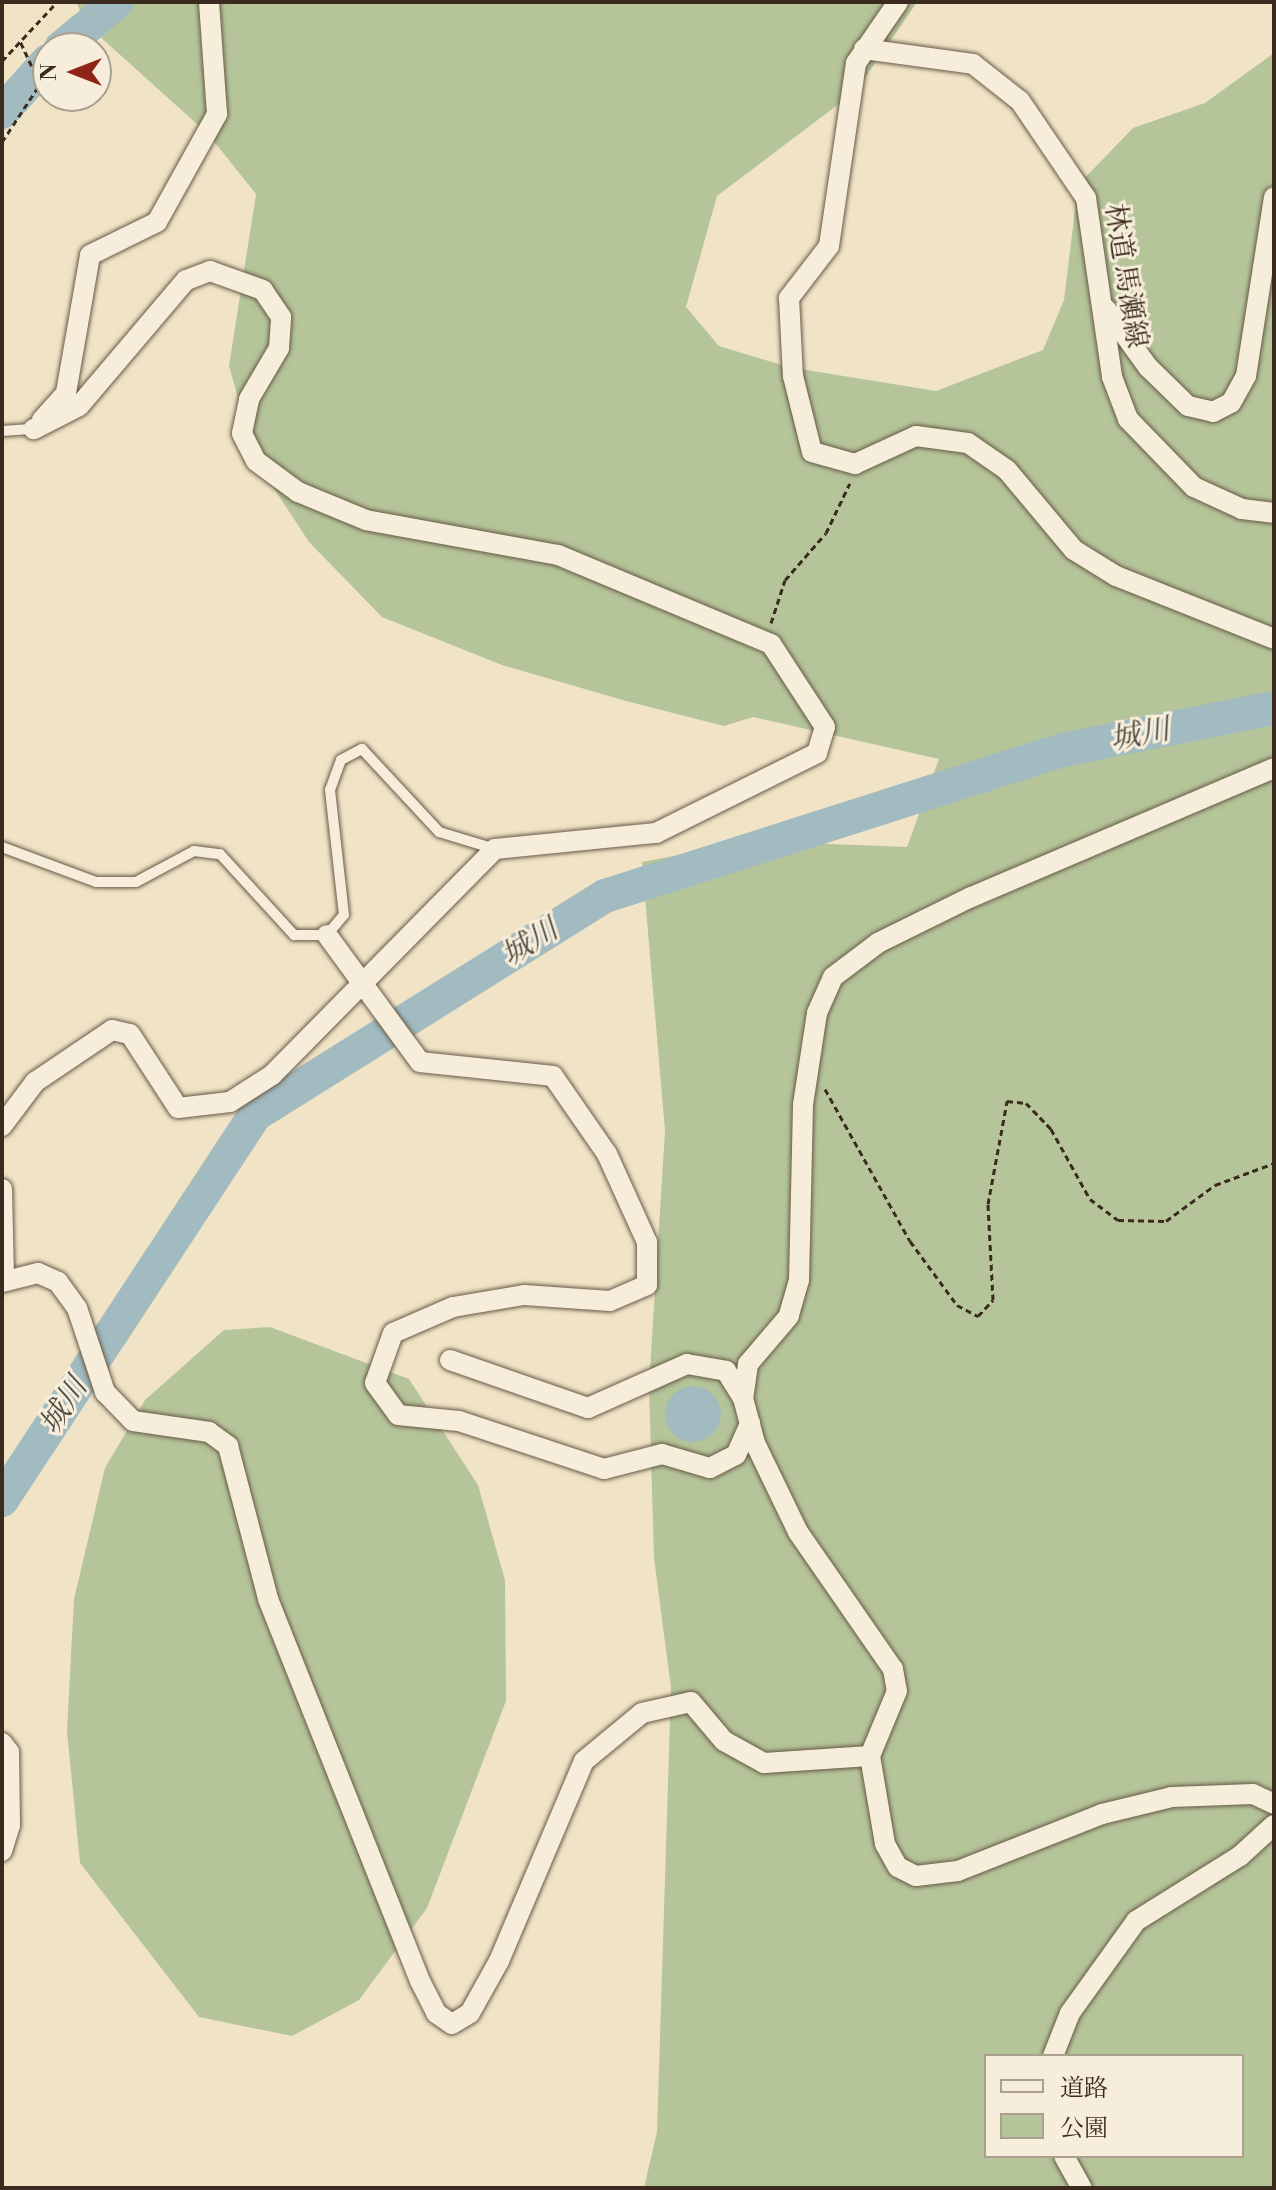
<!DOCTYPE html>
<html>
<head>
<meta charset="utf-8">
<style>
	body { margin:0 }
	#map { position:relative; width:1276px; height:2190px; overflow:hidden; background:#f1e4c6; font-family:"Libre Bodoni","Noto Serif JP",serif }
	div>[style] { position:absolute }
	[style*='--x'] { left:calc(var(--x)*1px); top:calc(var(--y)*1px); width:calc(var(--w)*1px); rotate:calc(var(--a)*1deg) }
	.green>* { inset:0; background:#b5c599 }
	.water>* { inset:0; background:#a1bbc0 }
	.round { border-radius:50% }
	.river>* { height:34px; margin:-17px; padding:0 17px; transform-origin:17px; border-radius:17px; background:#a1bbc0 }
	.path>* { height:3px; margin-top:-1.5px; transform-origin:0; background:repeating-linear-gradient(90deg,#3b2b1e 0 6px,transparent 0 10px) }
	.roads { filter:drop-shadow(0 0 2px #685948) drop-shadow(0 0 2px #685948) }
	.service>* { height:10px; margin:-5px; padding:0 5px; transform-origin:5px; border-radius:5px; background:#f6edda }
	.minor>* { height:20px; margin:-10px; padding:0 10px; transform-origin:10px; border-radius:10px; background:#f6edda }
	span { translate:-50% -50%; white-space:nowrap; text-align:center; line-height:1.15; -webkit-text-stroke:6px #f6edda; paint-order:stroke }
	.street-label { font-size:28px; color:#3b2b1e }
	.water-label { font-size:30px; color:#544f46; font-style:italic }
	.frame { position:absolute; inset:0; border:4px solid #3b2b1e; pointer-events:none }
	.legend { position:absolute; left:984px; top:2054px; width:260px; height:104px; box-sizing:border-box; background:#f6edda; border:2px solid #ab9f8f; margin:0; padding:10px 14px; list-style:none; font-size:24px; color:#3b2b1e }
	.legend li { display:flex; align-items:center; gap:16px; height:40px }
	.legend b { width:40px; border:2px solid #ab9f8f }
	.north { position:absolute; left:32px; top:32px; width:80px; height:80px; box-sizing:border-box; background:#f6edda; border:2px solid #ab9f8f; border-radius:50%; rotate:270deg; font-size:22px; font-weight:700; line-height:32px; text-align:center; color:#3b2b1e }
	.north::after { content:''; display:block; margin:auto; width:28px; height:36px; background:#8f2418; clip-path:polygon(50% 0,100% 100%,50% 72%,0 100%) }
</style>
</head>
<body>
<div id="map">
	<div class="green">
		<div style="clip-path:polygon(evenodd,76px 2px,917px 2px,856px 91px,717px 196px,686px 307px,719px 346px,788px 367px,936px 391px,1043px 350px,1064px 300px,1078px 185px,1133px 128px,1205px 103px,1274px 53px,1274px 2188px,644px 2188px,657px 2132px,671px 1688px,654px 1558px,649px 1385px,665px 1131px,642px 862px,753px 841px,907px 847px,939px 759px,753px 717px,724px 726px,626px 701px,502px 665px,382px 617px,309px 542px,256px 461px,229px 366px,256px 194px,208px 134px,87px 25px,76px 2px,986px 2056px,1242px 2056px,1242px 2156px,986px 2156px,986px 2056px)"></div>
		<div style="clip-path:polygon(270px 1327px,409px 1379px,478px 1485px,505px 1580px,506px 1701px,427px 1908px,359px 2000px,292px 2036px,199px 2017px,80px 1863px,67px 1731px,74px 1599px,105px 1468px,145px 1400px,224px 1330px)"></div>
	</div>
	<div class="water">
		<div class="round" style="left:665px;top:1386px;width:56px;height:56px"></div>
	</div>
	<div class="river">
		<div style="--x:61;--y:48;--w:72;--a:-39.4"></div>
		<div style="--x:2;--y:112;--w:69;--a:-48"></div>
		<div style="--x:2;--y:1500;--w:462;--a:-56.7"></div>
		<div style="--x:256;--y:1114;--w:411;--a:-32"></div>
		<div style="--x:605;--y:896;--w:481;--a:-17.7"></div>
		<div style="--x:1063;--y:750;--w:215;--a:-11.3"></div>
	</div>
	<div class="path">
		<div style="--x:2;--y:61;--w:81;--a:-47"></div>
		<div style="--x:2;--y:142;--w:69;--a:-56.8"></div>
		<div style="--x:40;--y:84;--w:47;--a:-114.9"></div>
		<div style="--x:771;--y:623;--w:45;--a:-72"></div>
		<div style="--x:785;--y:580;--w:62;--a:-48.9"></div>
		<div style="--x:826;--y:533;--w:55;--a:-64.4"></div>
		<div style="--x:825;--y:1089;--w:174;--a:60.8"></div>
		<div style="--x:910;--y:1241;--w:79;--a:53.7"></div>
		<div style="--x:957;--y:1305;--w:24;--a:28"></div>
		<div style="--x:978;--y:1316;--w:22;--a:-47"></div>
		<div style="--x:993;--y:1300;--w:96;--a:-93"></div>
		<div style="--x:988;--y:1204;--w:105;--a:-79.5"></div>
		<div style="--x:1007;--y:1101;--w:19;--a:6"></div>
		<div style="--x:1026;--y:1103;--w:36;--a:46"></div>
		<div style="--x:1051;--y:1129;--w:80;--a:60.9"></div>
		<div style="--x:1090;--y:1199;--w:35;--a:37"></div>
		<div style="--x:1118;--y:1220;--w:48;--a:1.2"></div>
		<div style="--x:1166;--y:1221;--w:61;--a:-36.3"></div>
		<div style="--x:1215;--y:1185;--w:63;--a:-20.4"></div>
	</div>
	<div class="roads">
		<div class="service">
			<div style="--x:2;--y:431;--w:32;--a:-4"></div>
			<div style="--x:2;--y:847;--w:100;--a:20.4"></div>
			<div style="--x:96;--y:882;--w:40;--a:0"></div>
			<div style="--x:136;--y:882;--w:66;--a:-28.1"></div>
			<div style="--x:194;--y:851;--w:26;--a:7"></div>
			<div style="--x:220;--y:854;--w:110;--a:47.6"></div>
			<div style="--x:294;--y:935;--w:33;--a:0"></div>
			<div style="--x:327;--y:935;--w:26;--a:-50"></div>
			<div style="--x:344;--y:915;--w:126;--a:-96.4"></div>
			<div style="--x:330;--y:790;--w:32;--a:-70"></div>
			<div style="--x:341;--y:760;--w:24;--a:-28"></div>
			<div style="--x:362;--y:749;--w:113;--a:47.1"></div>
			<div style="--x:439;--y:832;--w:59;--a:16.9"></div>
		</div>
		<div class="minor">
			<div style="--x:898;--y:2;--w:74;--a:124.5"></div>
			<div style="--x:856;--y:63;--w:185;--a:98.4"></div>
			<div style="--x:829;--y:246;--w:66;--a:127.6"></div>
			<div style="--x:789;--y:298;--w:78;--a:87.1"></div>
			<div style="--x:793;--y:376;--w:78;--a:76"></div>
			<div style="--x:812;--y:452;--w:45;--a:15.6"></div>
			<div style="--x:855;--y:464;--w:67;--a:-24.7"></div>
			<div style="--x:916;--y:436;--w:52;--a:7.7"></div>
			<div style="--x:968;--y:443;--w:47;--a:34.7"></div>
			<div style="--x:1007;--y:470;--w:104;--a:50.1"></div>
			<div style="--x:1074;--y:550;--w:49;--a:31.8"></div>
			<div style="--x:1116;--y:576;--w:170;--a:21.7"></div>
			<div style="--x:864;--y:49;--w:110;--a:7.8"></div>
			<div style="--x:973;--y:64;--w:60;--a:38.2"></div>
			<div style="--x:1020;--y:101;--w:117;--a:55.8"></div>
			<div style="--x:1086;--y:198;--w:181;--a:81.7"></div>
			<div style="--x:1112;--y:377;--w:45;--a:69.1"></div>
			<div style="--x:1128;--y:419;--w:95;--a:45.9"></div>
			<div style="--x:1194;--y:487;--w:53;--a:24.6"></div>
			<div style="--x:1242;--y:509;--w:32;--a:7"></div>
			<div style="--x:1106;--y:309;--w:72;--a:54.1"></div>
			<div style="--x:1148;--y:367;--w:56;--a:44.3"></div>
			<div style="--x:1188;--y:406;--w:26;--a:13"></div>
			<div style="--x:1213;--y:412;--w:20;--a:-27"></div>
			<div style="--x:1231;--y:403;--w:31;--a:-61"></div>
			<div style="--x:1246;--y:376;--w:181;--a:-81.1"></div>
			<div style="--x:42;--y:420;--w:36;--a:-48"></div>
			<div style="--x:66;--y:393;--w:140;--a:-80.1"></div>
			<div style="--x:90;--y:255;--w:75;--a:-26.2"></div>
			<div style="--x:157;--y:222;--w:124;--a:-60.9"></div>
			<div style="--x:217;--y:114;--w:112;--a:-94.1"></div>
			<div style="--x:1274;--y:768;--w:329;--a:156.9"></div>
			<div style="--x:971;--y:897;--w:104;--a:153.7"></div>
			<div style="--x:878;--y:943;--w:56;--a:142.9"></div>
			<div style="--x:833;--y:977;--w:39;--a:114"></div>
			<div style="--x:817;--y:1013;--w:93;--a:98.7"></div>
			<div style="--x:803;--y:1105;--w:175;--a:91.3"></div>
			<div style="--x:799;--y:1280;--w:37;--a:106"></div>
			<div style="--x:789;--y:1316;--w:63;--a:130.5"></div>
			<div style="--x:748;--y:1364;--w:34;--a:98"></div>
			<div style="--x:743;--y:1398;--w:47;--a:75.1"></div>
			<div style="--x:755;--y:1443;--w:99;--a:64.2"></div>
			<div style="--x:798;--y:1532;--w:167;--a:55.3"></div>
			<div style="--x:893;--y:1669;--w:22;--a:80"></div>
			<div style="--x:897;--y:1691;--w:70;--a:112.6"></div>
			<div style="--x:870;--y:1756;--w:89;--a:80.3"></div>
			<div style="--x:885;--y:1844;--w:26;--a:61"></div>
			<div style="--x:898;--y:1867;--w:20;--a:27"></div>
			<div style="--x:916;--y:1876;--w:42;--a:-6.8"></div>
			<div style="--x:958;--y:1871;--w:155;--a:-21.6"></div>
			<div style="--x:1102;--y:1814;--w:72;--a:-13.7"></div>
			<div style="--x:1172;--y:1797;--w:81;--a:-2.1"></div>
			<div style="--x:1253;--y:1794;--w:23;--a:25"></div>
			<div style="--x:327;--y:935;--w:157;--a:53.8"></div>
			<div style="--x:420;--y:1062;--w:134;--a:6"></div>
			<div style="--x:553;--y:1076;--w:95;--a:55.3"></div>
			<div style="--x:607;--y:1154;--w:97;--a:65.6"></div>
			<div style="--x:647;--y:1242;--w:43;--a:90"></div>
			<div style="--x:647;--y:1285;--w:40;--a:156.6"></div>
			<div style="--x:610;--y:1301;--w:86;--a:-176"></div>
			<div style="--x:524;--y:1295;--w:72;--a:170.4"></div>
			<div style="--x:453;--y:1307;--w:65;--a:156.6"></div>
			<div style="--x:393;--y:1333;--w:53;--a:109.8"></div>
			<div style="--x:375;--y:1383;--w:39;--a:54"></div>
			<div style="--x:398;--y:1415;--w:61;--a:5.6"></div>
			<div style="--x:459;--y:1421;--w:153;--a:18.3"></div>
			<div style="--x:604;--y:1469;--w:60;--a:-14.5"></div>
			<div style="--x:662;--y:1454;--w:50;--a:16.3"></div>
			<div style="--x:710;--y:1468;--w:29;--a:-27"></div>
			<div style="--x:736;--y:1455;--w:35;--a:-66"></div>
			<div style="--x:2;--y:1126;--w:55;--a:-53.1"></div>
			<div style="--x:35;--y:1082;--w:93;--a:-34"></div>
			<div style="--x:112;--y:1030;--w:18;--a:13"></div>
			<div style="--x:130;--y:1034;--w:88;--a:57"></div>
			<div style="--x:178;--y:1108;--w:52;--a:-6.6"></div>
			<div style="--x:230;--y:1102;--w:50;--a:-32.7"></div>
			<div style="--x:272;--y:1075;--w:317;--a:-45.4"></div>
			<div style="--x:495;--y:849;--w:162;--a:-5.7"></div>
			<div style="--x:656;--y:833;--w:180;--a:-26.4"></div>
			<div style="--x:817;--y:753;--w:27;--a:-73"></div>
			<div style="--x:825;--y:727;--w:99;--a:-123"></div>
			<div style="--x:771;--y:644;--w:231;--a:-157.3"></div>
			<div style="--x:558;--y:555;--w:195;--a:-169.7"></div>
			<div style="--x:366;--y:520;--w:74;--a:-157.6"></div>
			<div style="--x:298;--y:492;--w:52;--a:-143.6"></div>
			<div style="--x:256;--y:461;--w:31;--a:-117"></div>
			<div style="--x:242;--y:433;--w:35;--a:-78"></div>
			<div style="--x:249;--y:399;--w:59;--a:-59.5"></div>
			<div style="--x:279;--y:348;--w:31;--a:-86"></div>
			<div style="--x:281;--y:317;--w:32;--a:-124"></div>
			<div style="--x:263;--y:290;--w:56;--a:-160.3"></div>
			<div style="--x:210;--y:271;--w:26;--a:159"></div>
			<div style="--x:186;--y:280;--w:165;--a:130.3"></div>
			<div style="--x:79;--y:406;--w:51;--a:152.9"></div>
			<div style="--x:2;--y:1189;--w:90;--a:88.7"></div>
			<div style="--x:2;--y:1282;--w:37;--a:-14"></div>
			<div style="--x:38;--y:1273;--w:22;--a:24"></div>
			<div style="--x:58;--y:1282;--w:32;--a:54"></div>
			<div style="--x:77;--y:1308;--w:89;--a:71.6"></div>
			<div style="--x:105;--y:1392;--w:40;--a:46"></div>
			<div style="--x:133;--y:1421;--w:77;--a:8.2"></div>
			<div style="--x:209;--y:1432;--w:24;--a:36"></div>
			<div style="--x:228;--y:1446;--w:158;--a:75.3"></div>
			<div style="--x:268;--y:1599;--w:411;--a:68.3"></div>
			<div style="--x:420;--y:1981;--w:36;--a:63"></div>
			<div style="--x:436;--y:2013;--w:19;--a:35"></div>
			<div style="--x:452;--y:2024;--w:21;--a:-31"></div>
			<div style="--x:470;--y:2013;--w:60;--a:-60.9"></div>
			<div style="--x:499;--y:1961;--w:217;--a:-67"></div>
			<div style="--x:584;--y:1761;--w:75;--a:-39.6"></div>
			<div style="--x:642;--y:1713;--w:50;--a:-12.7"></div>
			<div style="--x:691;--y:1702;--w:51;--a:49.8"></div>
			<div style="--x:724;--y:1741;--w:46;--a:28.8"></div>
			<div style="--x:764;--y:1763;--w:106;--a:-3.8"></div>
			<div style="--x:450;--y:1360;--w:146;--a:19.2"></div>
			<div style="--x:588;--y:1408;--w:108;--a:-24"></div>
			<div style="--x:687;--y:1364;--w:40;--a:10"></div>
			<div style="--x:726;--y:1371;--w:32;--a:58"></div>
			<div style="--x:2;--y:1743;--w:11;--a:52"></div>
			<div style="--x:9;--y:1752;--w:73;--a:89.2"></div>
			<div style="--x:10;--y:1825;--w:27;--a:107"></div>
			<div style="--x:1053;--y:2056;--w:46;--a:-68.4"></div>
			<div style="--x:1070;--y:2013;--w:113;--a:-54.3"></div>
			<div style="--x:1136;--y:1921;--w:123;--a:-32"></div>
			<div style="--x:1240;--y:1856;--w:46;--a:-42.4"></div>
			<div style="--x:1064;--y:2156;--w:37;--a:61"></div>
		</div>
	</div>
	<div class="street-label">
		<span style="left:1125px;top:276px;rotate:81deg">林道 馬瀬線</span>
	</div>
	<div class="water-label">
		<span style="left:1140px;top:735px;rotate:-11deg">城川</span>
		<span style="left:530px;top:943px;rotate:-32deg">城川</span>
		<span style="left:64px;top:1406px;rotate:-57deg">城川</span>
	</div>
	<div class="frame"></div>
	<ul class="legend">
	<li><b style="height:10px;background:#f6edda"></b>道路</li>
	<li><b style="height:22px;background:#b5c599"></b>公園</li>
	</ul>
	<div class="north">N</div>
</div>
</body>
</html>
